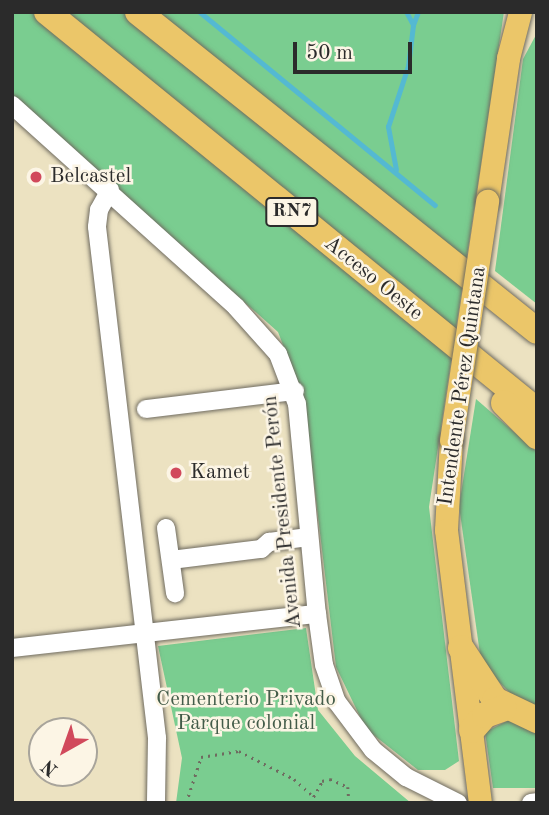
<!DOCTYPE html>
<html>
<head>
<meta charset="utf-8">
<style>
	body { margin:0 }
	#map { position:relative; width:549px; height:815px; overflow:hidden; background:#ece2c1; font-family:"Old Standard TT",serif }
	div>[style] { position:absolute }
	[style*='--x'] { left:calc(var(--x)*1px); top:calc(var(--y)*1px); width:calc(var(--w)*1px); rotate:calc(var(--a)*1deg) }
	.green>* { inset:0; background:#7acd90 }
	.stream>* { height:4.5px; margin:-2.25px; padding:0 2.25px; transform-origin:2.25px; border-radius:2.25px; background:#54b9d2 }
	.path>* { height:2.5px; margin-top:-1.25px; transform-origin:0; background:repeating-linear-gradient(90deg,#6f6b60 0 2px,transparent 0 7px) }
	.roads { filter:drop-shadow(0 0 2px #6f6b60) drop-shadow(0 0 2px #6f6b60) }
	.minor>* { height:18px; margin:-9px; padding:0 9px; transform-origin:9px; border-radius:9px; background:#fff }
	.major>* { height:23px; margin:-11.5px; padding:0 11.5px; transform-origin:11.5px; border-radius:11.5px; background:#ebc669 }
	.highway>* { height:26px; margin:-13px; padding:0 13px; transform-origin:13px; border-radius:13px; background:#ebc669 }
	.bridges { filter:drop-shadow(0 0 2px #6f6b60) drop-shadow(0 0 2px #6f6b60) }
	.major-bridge>* { height:23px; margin:-11.5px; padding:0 11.5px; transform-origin:11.5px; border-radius:11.5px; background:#ebc669 }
	.dots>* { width:19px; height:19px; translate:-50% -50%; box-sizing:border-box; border:4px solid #fcf5e5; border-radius:50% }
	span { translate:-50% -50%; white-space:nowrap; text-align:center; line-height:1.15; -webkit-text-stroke:5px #fcf5e5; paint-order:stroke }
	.shield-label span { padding:2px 5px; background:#fcf5e5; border:2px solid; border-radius:5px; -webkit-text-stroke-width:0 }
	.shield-label { font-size:19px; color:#2b2b2b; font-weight:700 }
	.poi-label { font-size:21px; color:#2b2b2b }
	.left { translate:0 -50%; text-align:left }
	.street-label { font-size:21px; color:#2b2b2b }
	.park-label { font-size:21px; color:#435c49 }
	.frame { position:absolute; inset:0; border:14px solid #2b2b2b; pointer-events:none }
	.north { position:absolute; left:28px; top:717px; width:70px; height:70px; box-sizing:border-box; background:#fcf5e5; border:2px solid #a8a49b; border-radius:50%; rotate:220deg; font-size:19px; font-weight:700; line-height:28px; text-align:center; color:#2b2b2b }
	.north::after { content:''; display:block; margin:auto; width:24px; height:32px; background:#d1495b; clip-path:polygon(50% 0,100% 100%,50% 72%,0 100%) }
	.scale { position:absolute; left:293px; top:42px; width:119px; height:32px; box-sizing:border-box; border:4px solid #2b2b2b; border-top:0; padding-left:9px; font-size:21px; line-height:24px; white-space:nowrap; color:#2b2b2b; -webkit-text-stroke:5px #fcf5e5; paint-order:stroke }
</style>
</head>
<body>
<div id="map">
	<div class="green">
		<div style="clip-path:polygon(12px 12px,504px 12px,429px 507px,459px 761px,445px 770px,418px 770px,366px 729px,336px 667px,304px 399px,278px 332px,12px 95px)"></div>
		<div style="clip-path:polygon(537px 33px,537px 304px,495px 271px,523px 59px)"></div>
		<div style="clip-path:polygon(476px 399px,537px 452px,537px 708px,518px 701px,492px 675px,480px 654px,459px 506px)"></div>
		<div style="clip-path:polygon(306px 628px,318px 710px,355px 756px,411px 803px,176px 803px,182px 758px,158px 646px)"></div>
		<div style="clip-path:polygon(513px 718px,537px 726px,537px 788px,493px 788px,485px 732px)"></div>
	</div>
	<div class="stream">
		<div style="--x:200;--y:12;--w:304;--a:39.4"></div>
		<div style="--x:413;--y:25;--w:14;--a:-69"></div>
		<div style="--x:396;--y:170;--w:44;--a:-100.5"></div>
		<div style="--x:388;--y:127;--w:64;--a:-71.8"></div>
		<div style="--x:408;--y:66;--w:41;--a:-83"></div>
		<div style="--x:413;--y:25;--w:15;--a:-118"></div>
	</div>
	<div class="path">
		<div style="--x:186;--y:803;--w:48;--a:-71.9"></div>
		<div style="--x:201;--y:757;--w:38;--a:-9"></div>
		<div style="--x:239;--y:751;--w:62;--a:27"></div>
		<div style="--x:294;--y:779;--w:24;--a:42"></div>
		<div style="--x:310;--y:803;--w:25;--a:-61"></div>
		<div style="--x:322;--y:781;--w:8;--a:-14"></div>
		<div style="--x:330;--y:779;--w:20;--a:24"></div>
		<div style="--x:348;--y:787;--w:16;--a:86"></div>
	</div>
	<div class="roads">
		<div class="minor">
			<div style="--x:12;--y:105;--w:302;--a:42"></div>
			<div style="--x:236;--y:307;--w:63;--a:48.2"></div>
			<div style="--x:278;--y:354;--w:53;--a:69.2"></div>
			<div style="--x:297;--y:404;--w:211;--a:84.6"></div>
			<div style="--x:317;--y:614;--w:51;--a:82.2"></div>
			<div style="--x:324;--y:665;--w:39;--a:71"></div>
			<div style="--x:337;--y:702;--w:60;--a:53.1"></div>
			<div style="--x:373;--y:750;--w:43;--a:39.3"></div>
			<div style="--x:406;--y:777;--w:58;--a:26.6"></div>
			<div style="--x:110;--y:190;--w:23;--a:119"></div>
			<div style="--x:99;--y:210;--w:17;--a:97"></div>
			<div style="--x:97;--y:227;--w:515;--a:83.3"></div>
			<div style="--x:157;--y:738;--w:65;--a:90.9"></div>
			<div style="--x:146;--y:409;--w:150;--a:-6.9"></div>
			<div style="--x:166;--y:528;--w:66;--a:82.1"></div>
			<div style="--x:171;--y:560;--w:91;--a:-7"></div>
			<div style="--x:261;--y:549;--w:11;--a:-41"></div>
			<div style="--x:269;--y:542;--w:40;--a:-7.1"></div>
			<div style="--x:12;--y:648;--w:307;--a:-6.4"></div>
			<div style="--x:531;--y:803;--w:6;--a:-9"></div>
		</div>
		<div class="major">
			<div style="--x:487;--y:201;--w:145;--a:-81.6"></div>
			<div style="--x:508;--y:58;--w:48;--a:-75.4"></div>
			<div style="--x:451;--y:440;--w:90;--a:93.2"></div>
			<div style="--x:446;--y:530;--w:275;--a:82.9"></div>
		</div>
		<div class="highway">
			<div style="--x:47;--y:12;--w:632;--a:39.16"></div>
			<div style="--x:138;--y:12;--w:511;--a:38.64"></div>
			<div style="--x:504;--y:403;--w:47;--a:45"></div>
			<div style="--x:461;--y:648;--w:62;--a:56.8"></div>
			<div style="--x:495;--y:700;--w:47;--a:25.5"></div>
			<div style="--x:472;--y:730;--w:20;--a:-49"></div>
			<div style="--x:485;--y:715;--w:20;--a:-20"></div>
		</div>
	</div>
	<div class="bridges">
		<div class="major-bridge">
			<div style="--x:451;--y:440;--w:242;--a:-81.4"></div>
		</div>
	</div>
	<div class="dots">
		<div style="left:36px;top:177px;background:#d1495b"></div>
		<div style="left:176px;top:473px;background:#d1495b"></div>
	</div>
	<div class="shield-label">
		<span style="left:292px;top:212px">RN7</span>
	</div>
	<div class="poi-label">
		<span class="left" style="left:50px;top:177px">Belcastel</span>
		<span class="left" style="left:190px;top:473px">Kamet</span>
	</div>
	<div class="street-label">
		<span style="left:373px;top:279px;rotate:39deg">Acceso Oeste</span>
		<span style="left:463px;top:386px;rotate:-82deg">Intendente Pérez Quintana</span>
		<span style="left:283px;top:512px;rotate:-96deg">Avenida Presidente Perón</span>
	</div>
	<div class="park-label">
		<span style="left:246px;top:712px">Cementerio Privado<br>Parque colonial</span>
	</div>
	<div class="frame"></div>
	<div class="north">N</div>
	<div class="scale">50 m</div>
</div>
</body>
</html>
